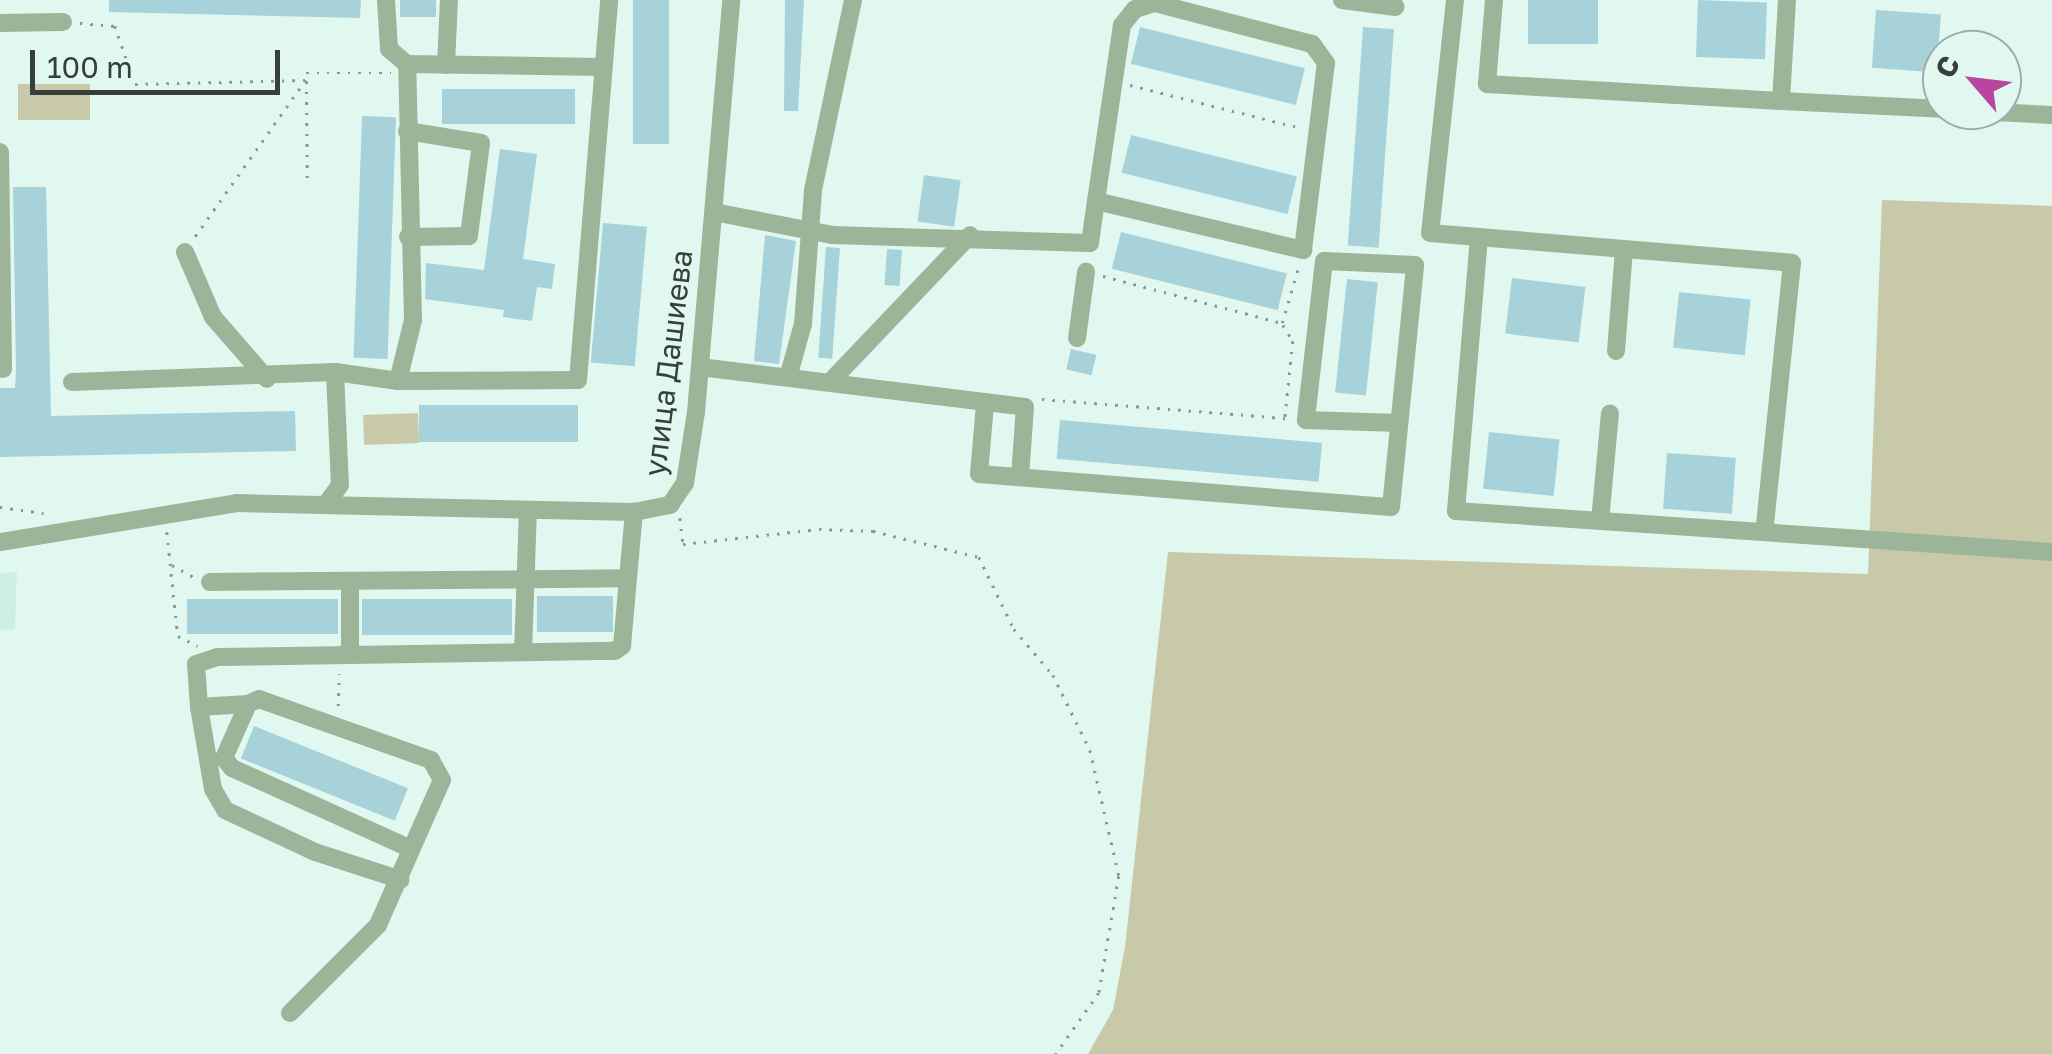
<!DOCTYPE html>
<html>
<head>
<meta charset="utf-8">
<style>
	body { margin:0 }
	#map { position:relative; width:2052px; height:1054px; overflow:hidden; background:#e1f8f1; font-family:"Golos Text",sans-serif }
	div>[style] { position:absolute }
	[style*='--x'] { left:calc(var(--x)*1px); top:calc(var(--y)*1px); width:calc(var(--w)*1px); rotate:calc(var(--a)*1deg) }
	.built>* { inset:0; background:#cfefe5 }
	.green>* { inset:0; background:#c7c9a8; transform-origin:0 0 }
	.building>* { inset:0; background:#a7d2d9; transform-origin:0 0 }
	.path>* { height:2.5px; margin-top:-1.25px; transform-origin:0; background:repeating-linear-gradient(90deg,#899893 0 2.5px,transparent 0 10.5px) }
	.minor>* { height:18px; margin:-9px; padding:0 9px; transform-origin:9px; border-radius:9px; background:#9cb599 }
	span { translate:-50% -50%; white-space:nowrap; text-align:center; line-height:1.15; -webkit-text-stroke:9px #e1f8f1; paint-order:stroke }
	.street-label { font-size:30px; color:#363f3c }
	.north { position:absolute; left:1922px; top:30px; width:100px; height:100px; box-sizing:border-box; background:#e1f8f1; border:2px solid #9daea9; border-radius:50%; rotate:298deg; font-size:28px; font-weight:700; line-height:40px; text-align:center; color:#363f3c }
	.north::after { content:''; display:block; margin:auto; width:35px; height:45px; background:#b8459f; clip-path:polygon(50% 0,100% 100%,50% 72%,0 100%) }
	.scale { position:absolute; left:30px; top:50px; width:250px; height:45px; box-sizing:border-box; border:5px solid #363f3c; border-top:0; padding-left:12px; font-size:30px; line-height:35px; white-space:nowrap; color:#363f3c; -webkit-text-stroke:8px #e1f8f1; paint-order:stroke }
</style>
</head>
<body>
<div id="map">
	<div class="built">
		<div style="clip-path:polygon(17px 572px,15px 629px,0 630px,0 573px)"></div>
	</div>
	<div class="green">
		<div style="left:18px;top:84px;width:72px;height:36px"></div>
		<div style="clip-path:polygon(1882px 200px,2052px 206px,2052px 1054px,1088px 1054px,1113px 1010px,1125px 947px,1168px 552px,1868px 574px)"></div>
		<div style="left:418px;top:413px;width:30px;height:55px;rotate:88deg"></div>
	</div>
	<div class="building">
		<div style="clip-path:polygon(109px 0,361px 0,360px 18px,109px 12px)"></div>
		<div style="left:400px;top:0;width:36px;height:17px"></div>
		<div style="left:633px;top:0;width:36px;height:144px"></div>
		<div style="clip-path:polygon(785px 0,804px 0,798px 111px,784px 111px)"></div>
		<div style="left:1528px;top:0;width:70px;height:44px"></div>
		<div style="left:1698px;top:0;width:69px;height:57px;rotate:2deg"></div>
		<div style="left:1876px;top:10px;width:65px;height:58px;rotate:4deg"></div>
		<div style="left:1140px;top:27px;width:170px;height:38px;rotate:14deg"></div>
		<div style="left:1363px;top:27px;width:31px;height:219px;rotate:4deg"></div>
		<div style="left:442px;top:89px;width:133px;height:35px"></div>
		<div style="left:362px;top:116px;width:34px;height:242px;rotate:2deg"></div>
		<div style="left:1131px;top:135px;width:171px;height:39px;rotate:14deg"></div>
		<div style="clip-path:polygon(500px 149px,537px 154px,523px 259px,555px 264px,552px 289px,537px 287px,532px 321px,503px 317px,504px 310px,425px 299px,426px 263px,484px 270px)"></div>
		<div style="left:924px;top:175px;width:37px;height:47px;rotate:8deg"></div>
		<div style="clip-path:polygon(13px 187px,46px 187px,51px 416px,295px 411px,296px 451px,0 457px,0 388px,15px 388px,16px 369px)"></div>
		<div style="left:603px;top:223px;width:44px;height:140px;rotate:5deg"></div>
		<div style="left:1121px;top:232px;width:171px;height:38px;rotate:14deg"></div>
		<div style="clip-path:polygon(765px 235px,796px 241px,779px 364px,754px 361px)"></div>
		<div style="left:826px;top:247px;width:14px;height:111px;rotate:4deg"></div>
		<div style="left:887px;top:249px;width:15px;height:36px;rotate:4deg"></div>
		<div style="left:1512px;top:278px;width:74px;height:56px;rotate:7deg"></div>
		<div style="left:1347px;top:279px;width:31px;height:114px;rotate:6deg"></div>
		<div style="left:1679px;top:292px;width:72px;height:56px;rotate:6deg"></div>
		<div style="left:1071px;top:349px;width:26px;height:21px;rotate:13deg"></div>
		<div style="left:578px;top:405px;width:37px;height:159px;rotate:90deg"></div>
		<div style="left:1060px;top:420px;width:263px;height:39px;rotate:5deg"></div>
		<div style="left:1489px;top:432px;width:71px;height:57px;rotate:6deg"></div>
		<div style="left:1667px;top:453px;width:69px;height:56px;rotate:4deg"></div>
		<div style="left:537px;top:596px;width:76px;height:36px"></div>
		<div style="left:338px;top:599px;width:35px;height:151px;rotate:90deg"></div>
		<div style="left:362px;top:599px;width:150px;height:36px"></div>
		<div style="left:254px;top:726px;width:166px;height:35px;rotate:22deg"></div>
	</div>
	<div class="path">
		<div style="--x:80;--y:23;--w:35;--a:5"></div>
		<div style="--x:115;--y:26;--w:61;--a:71"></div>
		<div style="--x:135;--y:84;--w:171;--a:-1.3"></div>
		<div style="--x:306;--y:80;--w:194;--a:125.2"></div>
		<div style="--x:1130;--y:85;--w:176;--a:14.1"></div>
		<div style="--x:307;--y:178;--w:105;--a:-90.5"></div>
		<div style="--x:306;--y:73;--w:85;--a:0"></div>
		<div style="--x:1103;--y:276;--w:185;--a:14.7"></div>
		<div style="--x:1282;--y:323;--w:56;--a:-73.5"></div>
		<div style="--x:1283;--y:325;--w:19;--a:58"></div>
		<div style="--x:1293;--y:341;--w:77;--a:95.9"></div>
		<div style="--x:1042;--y:399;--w:244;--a:4.5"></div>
		<div style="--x:0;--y:507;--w:44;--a:7.8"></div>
		<div style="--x:680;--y:518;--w:26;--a:83"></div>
		<div style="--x:683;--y:544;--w:137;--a:-6.3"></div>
		<div style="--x:819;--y:529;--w:54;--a:2.1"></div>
		<div style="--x:873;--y:531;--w:109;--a:13.8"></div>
		<div style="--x:979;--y:557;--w:80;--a:64.1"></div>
		<div style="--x:1014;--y:629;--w:60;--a:49.7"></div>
		<div style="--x:1053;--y:675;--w:84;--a:63.7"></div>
		<div style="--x:1090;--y:750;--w:129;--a:77"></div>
		<div style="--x:1119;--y:876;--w:119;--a:99.7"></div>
		<div style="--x:1099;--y:993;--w:75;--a:125.2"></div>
		<div style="--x:167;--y:532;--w:105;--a:84"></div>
		<div style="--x:178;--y:636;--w:22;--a:27"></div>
		<div style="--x:172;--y:565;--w:26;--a:29"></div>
		<div style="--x:338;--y:706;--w:32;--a:-88"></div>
	</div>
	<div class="minor">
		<div style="--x:386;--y:0;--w:49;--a:86.5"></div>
		<div style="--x:389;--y:49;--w:23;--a:40"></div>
		<div style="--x:1342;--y:0;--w:54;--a:7.4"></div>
		<div style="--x:1455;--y:0;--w:234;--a:96.1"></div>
		<div style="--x:1430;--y:233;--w:363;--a:4.7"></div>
		<div style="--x:1792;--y:263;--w:270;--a:95.9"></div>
		<div style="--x:1494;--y:0;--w:84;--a:94.8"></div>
		<div style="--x:1487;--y:84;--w:294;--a:3.3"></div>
		<div style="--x:1781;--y:101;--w:101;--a:-86.6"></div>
		<div style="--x:0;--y:23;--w:63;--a:-0.9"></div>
		<div style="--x:446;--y:65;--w:65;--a:-87.4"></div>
		<div style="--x:1781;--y:101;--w:161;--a:2.8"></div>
		<div style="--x:1954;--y:110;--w:98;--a:2.9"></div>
		<div style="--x:407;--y:131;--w:75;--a:9.2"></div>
		<div style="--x:481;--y:143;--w:94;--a:97.4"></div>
		<div style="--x:469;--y:236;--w:61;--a:179.1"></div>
		<div style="--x:0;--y:152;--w:217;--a:89.2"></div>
		<div style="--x:714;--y:212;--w:120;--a:11"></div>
		<div style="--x:832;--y:235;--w:258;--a:1.8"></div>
		<div style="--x:1090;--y:243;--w:42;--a:-81.9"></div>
		<div style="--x:1096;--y:201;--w:213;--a:13.3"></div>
		<div style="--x:1303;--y:250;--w:188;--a:-83"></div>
		<div style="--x:1326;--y:63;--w:24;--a:-126"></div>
		<div style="--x:1312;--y:44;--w:162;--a:-165.4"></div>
		<div style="--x:1155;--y:3;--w:21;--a:163"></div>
		<div style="--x:1135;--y:9;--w:21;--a:129"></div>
		<div style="--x:1122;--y:25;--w:178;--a:98.4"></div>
		<div style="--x:1479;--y:237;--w:275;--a:94.8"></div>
		<div style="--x:1456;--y:511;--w:597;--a:3.94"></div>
		<div style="--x:185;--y:252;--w:71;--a:66.7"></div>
		<div style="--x:213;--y:317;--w:82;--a:48.9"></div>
		<div style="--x:1077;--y:338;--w:67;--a:-82.2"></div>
		<div style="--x:1616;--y:351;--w:102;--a:-85.5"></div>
		<div style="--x:700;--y:367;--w:327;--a:7"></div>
		<div style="--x:1025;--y:407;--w:70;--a:94.1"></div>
		<div style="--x:335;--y:372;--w:64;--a:8.1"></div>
		<div style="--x:398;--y:381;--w:63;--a:-76.2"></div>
		<div style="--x:413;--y:320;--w:256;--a:-91.3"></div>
		<div style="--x:407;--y:64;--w:196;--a:0.9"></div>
		<div style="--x:789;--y:374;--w:52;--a:-74.4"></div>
		<div style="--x:803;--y:324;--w:134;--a:-85.7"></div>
		<div style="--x:813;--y:190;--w:194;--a:-78.1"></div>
		<div style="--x:832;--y:380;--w:200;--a:-46.4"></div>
		<div style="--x:398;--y:381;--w:180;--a:-0.3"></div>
		<div style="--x:578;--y:380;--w:381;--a:-85.3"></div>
		<div style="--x:72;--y:382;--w:263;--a:-2.2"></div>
		<div style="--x:335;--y:372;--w:113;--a:87.5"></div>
		<div style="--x:340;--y:485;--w:22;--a:126"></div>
		<div style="--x:985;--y:404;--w:70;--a:94.9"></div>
		<div style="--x:979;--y:474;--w:413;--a:4.6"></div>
		<div style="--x:1391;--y:507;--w:243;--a:-84.3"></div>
		<div style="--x:1415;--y:265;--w:91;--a:-177.5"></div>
		<div style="--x:1324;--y:261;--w:160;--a:96.5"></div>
		<div style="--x:1306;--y:420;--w:92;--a:1.9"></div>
		<div style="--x:1600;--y:521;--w:108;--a:-84.7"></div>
		<div style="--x:0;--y:542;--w:240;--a:-9.3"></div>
		<div style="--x:237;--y:503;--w:397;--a:1.3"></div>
		<div style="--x:634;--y:512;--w:37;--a:-11"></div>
		<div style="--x:670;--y:505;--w:27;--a:-56"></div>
		<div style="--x:685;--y:483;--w:72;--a:-81.2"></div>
		<div style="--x:696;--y:412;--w:413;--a:-85.1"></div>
		<div style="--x:210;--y:582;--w:417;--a:-0.5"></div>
		<div style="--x:523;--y:652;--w:141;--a:-88"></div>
		<div style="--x:350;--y:655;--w:74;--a:-90"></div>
		<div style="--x:248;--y:704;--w:49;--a:176.5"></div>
		<div style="--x:199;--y:707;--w:43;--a:-94"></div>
		<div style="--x:196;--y:664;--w:22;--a:-18"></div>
		<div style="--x:217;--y:657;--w:398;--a:-0.9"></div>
		<div style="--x:615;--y:651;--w:9;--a:-36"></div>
		<div style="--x:622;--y:646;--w:135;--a:-84.9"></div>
		<div style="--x:199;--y:707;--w:83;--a:80.3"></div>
		<div style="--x:213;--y:789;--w:24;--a:60"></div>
		<div style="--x:225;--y:810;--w:99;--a:25"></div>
		<div style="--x:315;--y:852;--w:90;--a:18"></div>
		<div style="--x:290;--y:1013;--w:124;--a:-45"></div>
		<div style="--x:378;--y:925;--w:158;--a:-66.2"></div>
		<div style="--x:442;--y:780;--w:23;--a:-119"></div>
		<div style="--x:431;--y:760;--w:182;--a:-160.5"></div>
		<div style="--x:259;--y:699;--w:12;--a:156"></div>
		<div style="--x:248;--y:704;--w:59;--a:114"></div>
		<div style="--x:224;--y:758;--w:13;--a:51"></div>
		<div style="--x:232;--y:768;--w:194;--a:24.3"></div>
	</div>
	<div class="street-label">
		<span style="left:668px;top:363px;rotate:-83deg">улица Дашиева</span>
	</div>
	<div class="north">С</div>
	<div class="scale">100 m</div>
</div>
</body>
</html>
